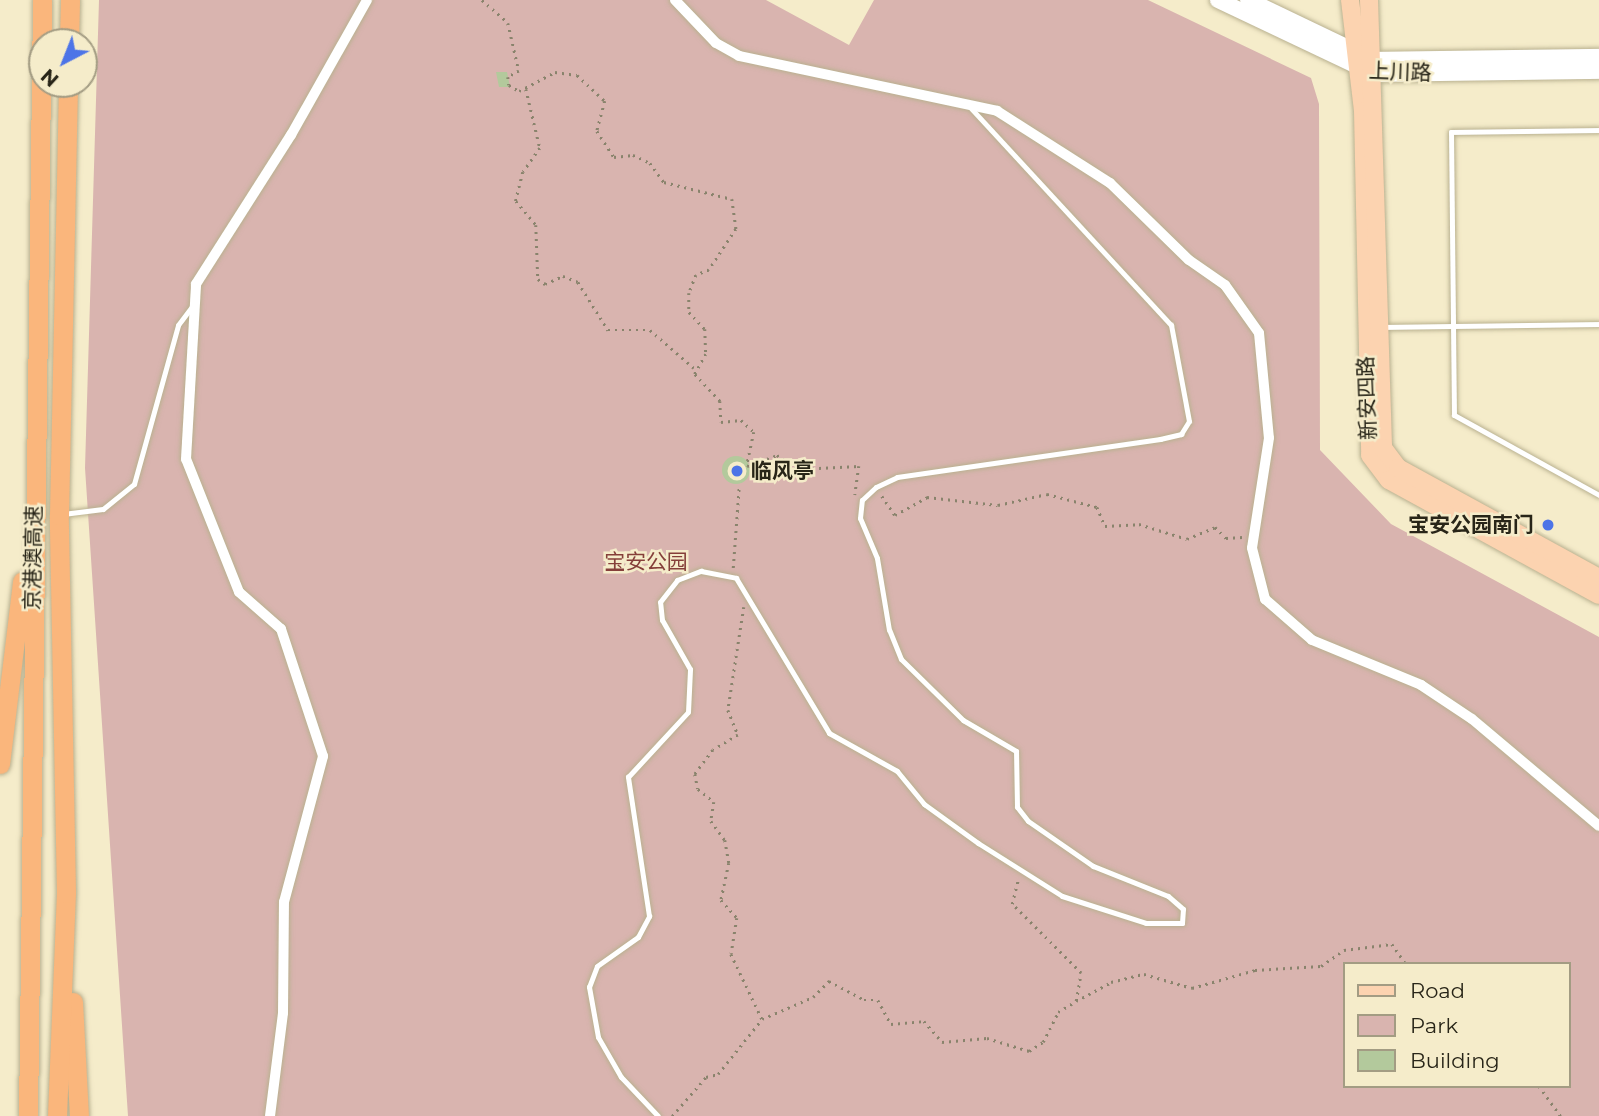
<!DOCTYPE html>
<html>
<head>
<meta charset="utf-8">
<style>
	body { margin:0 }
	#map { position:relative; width:1599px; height:1116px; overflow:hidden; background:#f5ecca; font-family:Montserrat,"Noto Sans SC",sans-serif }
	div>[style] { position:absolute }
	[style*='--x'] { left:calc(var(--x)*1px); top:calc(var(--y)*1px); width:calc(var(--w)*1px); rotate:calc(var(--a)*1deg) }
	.green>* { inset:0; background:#d9b4af }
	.building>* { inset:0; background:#b3c99c }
	.round { border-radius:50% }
	.path>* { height:2.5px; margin-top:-1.25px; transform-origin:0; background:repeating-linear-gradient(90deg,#89836c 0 2px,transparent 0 7px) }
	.roads { filter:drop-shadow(0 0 2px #b9b190) drop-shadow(0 0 2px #b9b190) }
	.lane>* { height:5px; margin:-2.5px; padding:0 2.5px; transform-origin:2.5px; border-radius:2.5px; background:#fff }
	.street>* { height:10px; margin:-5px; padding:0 5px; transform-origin:5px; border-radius:5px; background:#fff }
	.secondary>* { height:16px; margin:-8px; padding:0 8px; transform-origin:8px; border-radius:8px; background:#fff }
	.primary>* { height:18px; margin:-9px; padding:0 9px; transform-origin:9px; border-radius:9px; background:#fcd3b0 }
	.highway>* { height:19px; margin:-9.5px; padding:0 9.5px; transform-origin:9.5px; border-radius:9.5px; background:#fab67c }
	.dots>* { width:19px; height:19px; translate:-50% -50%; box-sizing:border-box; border:4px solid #f5ecca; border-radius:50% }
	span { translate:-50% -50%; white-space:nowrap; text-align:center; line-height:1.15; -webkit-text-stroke:5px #f5ecca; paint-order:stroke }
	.street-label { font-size:21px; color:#282518 }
	.poi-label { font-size:21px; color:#282518; font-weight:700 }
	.left { translate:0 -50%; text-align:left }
	.right { translate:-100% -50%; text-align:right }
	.park-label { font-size:21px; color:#853f3a }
	.legend { position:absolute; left:1343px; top:962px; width:228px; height:126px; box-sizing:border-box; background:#f5ecca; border:2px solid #a39c83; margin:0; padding:9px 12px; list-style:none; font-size:21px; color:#282518 }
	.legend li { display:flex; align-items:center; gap:14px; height:35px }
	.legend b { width:35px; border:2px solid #a39c83 }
	.north { position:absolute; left:28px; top:28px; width:70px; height:70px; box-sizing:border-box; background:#f5ecca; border:2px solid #a39c83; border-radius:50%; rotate:222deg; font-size:19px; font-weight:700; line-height:28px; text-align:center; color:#282518 }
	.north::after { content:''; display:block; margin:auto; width:24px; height:32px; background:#4d74e7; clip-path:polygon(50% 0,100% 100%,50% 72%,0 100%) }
</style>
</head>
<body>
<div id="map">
	<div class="green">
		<div style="clip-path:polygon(evenodd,99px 0,766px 0,849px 45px,874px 0,1148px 0,1311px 78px,1319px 104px,1320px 450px,1391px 524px,1599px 637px,1599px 1116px,128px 1116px,85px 468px,99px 0,1345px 964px,1569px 964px,1569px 1086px,1345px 1086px,1345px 964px)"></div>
	</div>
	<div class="building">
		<div style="clip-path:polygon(496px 72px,507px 72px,510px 87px,499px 87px)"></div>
		<div class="round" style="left:722px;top:456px;width:28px;height:28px"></div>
	</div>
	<div class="path">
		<div style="--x:482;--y:0;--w:35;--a:41"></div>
		<div style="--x:508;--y:23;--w:49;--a:77.1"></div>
		<div style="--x:519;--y:71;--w:13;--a:151"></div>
		<div style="--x:508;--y:77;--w:8;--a:83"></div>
		<div style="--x:509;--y:85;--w:12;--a:31"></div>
		<div style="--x:519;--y:91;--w:41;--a:-27.8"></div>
		<div style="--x:555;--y:72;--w:22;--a:8"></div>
		<div style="--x:577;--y:75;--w:38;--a:43"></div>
		<div style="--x:605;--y:101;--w:31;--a:105"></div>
		<div style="--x:597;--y:131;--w:31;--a:57"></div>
		<div style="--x:614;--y:157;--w:19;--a:-6"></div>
		<div style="--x:633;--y:155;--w:19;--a:25"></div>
		<div style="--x:650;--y:163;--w:24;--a:54"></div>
		<div style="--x:664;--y:182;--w:70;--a:14"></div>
		<div style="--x:732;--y:199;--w:30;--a:82"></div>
		<div style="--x:736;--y:229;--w:49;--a:123.4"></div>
		<div style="--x:709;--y:270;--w:14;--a:159"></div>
		<div style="--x:696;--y:275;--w:19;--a:111"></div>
		<div style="--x:689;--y:293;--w:19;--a:90"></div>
		<div style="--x:689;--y:312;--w:23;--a:47"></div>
		<div style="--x:705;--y:329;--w:25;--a:88"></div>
		<div style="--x:706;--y:354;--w:23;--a:119"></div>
		<div style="--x:695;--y:374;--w:37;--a:47"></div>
		<div style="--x:720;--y:401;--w:21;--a:87"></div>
		<div style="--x:721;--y:422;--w:20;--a:-6"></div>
		<div style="--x:741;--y:420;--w:18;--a:43"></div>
		<div style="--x:754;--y:432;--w:35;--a:102"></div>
		<div style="--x:747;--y:466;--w:32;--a:-20"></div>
		<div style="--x:777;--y:455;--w:25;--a:34"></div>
		<div style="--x:798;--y:469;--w:61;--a:-2.8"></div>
		<div style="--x:859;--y:466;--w:29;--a:98"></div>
		<div style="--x:526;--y:89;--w:61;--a:76.7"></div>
		<div style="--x:540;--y:148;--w:29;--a:125"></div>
		<div style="--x:523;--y:172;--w:30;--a:104"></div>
		<div style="--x:516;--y:201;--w:31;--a:50"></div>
		<div style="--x:536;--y:225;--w:54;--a:87.9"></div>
		<div style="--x:538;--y:279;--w:9;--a:36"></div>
		<div style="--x:545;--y:284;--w:20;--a:-24"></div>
		<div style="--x:563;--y:276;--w:16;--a:22"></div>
		<div style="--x:578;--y:282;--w:57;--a:58"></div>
		<div style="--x:608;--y:330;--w:42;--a:0"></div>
		<div style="--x:650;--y:330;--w:58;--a:40.8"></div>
		<div style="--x:882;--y:496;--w:23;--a:56"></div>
		<div style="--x:895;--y:515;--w:37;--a:-29"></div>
		<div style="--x:927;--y:497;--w:71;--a:6.4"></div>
		<div style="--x:998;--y:505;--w:50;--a:-12.7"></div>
		<div style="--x:1047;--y:494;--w:52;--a:14.6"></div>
		<div style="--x:1097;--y:507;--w:21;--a:67"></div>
		<div style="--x:1105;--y:526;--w:34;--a:-3"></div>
		<div style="--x:1139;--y:524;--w:50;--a:17.4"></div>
		<div style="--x:1187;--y:539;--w:30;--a:-23"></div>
		<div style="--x:1215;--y:527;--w:16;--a:45"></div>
		<div style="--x:1226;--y:538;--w:17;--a:-3"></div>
		<div style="--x:733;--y:568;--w:82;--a:-85.8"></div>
		<div style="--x:744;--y:607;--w:104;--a:98.8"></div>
		<div style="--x:728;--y:710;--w:27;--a:68"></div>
		<div style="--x:738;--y:735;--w:29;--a:149"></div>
		<div style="--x:713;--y:750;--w:30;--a:127"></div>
		<div style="--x:695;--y:774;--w:15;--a:79"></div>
		<div style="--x:698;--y:789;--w:21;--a:39"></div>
		<div style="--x:714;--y:802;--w:19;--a:99"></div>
		<div style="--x:711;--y:821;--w:24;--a:54"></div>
		<div style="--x:725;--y:840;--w:23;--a:80"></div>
		<div style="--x:729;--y:863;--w:38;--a:102"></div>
		<div style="--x:721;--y:900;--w:24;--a:48"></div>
		<div style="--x:737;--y:918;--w:36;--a:99"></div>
		<div style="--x:731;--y:954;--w:72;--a:64.5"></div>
		<div style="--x:1076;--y:1001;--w:40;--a:-28"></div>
		<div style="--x:1111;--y:982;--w:34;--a:-14"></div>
		<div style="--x:1144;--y:974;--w:50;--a:16.3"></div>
		<div style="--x:1192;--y:988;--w:66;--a:-15.9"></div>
		<div style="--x:1255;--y:970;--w:66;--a:-3.5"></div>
		<div style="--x:1321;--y:966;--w:28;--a:-35"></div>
		<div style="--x:1344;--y:950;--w:48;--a:-7.1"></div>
		<div style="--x:1392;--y:944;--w:24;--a:55"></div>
		<div style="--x:1539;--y:1086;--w:37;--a:54"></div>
		<div style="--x:672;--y:1116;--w:52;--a:-48.9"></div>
		<div style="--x:706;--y:1077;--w:12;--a:-14"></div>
		<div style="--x:718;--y:1074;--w:70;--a:-51.3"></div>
		<div style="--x:762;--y:1019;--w:56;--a:-23.3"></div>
		<div style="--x:813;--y:997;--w:23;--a:-45"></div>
		<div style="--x:829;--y:981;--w:40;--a:28"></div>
		<div style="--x:864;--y:1000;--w:14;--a:0"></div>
		<div style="--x:878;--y:1000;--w:27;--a:62"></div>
		<div style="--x:891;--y:1024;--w:33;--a:-5"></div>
		<div style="--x:924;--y:1021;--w:28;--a:49"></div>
		<div style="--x:942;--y:1042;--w:45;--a:-5.1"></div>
		<div style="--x:987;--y:1038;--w:44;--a:17.2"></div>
		<div style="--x:1029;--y:1051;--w:17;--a:-33"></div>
		<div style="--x:1043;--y:1042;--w:34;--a:-63"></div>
		<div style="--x:1058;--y:1012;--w:21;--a:-31"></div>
		<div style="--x:1076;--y:1001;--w:28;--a:-80"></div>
		<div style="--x:1081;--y:973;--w:98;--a:-135"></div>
		<div style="--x:1012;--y:904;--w:25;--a:-76"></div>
	</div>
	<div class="roads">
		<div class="lane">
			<div style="--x:1599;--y:130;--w:148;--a:179.2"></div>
			<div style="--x:1451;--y:132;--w:283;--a:89.4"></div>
			<div style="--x:1454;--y:415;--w:166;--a:28.9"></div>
			<div style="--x:1382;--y:327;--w:217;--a:-0.8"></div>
			<div style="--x:63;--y:514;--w:40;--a:-7.1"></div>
			<div style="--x:103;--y:509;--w:40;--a:-39"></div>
			<div style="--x:134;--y:484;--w:165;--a:-74.5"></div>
			<div style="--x:178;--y:325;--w:26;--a:-53"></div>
			<div style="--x:658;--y:1116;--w:54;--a:-133.5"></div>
			<div style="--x:621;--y:1077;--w:46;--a:-119.9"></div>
			<div style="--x:598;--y:1037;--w:51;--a:-100.2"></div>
			<div style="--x:589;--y:987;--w:22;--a:-69"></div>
			<div style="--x:597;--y:966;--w:50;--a:-35.3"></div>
			<div style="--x:638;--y:937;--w:24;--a:-62"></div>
			<div style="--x:649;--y:916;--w:141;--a:-98.6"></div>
			<div style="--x:628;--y:777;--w:88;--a:-47.3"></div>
			<div style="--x:688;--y:712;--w:43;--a:-87.3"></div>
			<div style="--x:690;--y:669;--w:56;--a:-119.7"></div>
			<div style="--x:662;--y:620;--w:18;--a:-96"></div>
			<div style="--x:660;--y:602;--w:28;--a:-52"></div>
			<div style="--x:677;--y:580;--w:26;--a:-21"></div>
			<div style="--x:701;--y:571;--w:36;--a:11"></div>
			<div style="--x:736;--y:578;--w:181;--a:59"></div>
			<div style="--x:829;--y:733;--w:78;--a:29.2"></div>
			<div style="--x:897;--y:771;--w:43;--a:50.7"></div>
			<div style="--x:924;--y:804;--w:67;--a:35.8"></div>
			<div style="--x:978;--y:843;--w:99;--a:32.2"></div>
			<div style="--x:1062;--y:896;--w:88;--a:17.8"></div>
			<div style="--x:1146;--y:923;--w:36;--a:0"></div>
			<div style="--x:1182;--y:923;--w:14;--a:-86"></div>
			<div style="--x:1183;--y:909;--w:20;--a:-139"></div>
			<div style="--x:1168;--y:896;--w:81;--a:-158.2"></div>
			<div style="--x:1093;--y:866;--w:79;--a:-145.3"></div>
			<div style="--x:1028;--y:821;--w:18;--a:-128"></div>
			<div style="--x:1017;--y:807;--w:56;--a:-91"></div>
			<div style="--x:1016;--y:751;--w:61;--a:-149.7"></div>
			<div style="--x:963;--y:720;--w:87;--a:-135.5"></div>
			<div style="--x:901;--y:659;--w:31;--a:-112"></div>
			<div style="--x:889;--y:630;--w:73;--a:-99.5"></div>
			<div style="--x:877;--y:558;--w:43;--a:-113"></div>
			<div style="--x:860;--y:518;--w:18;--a:-84"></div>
			<div style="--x:862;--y:500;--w:19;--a:-43"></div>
			<div style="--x:876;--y:487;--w:23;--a:-25"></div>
			<div style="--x:897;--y:477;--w:266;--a:-8.2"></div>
			<div style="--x:1160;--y:439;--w:22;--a:-13"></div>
			<div style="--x:1181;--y:434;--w:15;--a:-58"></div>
			<div style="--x:1189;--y:421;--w:98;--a:-100.6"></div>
			<div style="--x:1171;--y:325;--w:295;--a:-132.7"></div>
		</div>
		<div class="street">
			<div style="--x:675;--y:0;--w:59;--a:46.4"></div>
			<div style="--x:716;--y:43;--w:26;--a:29"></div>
			<div style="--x:739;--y:56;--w:264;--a:12"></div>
			<div style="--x:997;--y:111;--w:134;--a:32.5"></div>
			<div style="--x:1110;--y:183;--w:110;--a:44.3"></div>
			<div style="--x:1189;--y:260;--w:44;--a:34.8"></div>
			<div style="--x:1225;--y:285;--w:59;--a:54.7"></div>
			<div style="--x:1259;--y:333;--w:105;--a:84.6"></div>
			<div style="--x:1269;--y:438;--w:111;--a:98.8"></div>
			<div style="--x:1252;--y:548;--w:53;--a:75.7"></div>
			<div style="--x:1265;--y:599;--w:62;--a:41.1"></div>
			<div style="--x:1312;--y:640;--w:118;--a:22.4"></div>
			<div style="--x:1421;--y:685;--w:61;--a:33.7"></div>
			<div style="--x:1472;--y:719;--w:166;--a:40.1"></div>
			<div style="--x:270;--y:1116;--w:104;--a:-82.8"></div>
			<div style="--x:283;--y:1013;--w:111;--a:-89.5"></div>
			<div style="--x:284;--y:902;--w:151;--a:-75"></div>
			<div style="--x:323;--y:756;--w:134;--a:-108.3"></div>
			<div style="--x:281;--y:629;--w:56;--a:-138.6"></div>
			<div style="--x:239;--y:592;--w:143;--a:-111.7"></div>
			<div style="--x:186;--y:459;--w:175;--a:-86.7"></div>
			<div style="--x:196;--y:284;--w:177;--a:-57.5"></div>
			<div style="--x:291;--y:135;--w:155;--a:-60.6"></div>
		</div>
		<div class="secondary">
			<div style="--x:1218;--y:0;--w:173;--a:25.4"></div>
			<div style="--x:1374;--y:74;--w:225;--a:-0.8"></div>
			<div style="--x:1248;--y:0;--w:139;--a:25.6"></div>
			<div style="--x:1373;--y:60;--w:226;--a:-0.8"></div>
		</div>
		<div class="primary">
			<div style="--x:1350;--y:0;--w:112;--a:83.3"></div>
			<div style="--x:1363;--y:111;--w:344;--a:88.8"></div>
			<div style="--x:1370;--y:455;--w:31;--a:53"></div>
			<div style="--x:1389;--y:480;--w:239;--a:28.7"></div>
			<div style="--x:1369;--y:0;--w:448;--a:88.2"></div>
			<div style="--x:1383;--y:448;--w:25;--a:53"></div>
			<div style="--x:1398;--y:468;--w:229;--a:28.7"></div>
		</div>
		<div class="highway">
			<div style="--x:69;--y:42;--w:42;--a:-88.6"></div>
			<div style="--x:0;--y:764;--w:184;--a:-83.1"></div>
			<div style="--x:73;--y:1002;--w:114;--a:87"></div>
			<div style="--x:28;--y:1116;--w:1116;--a:-89.28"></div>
			<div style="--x:57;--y:1116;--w:223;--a:-87.7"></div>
			<div style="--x:66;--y:893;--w:378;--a:-91.1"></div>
			<div style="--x:59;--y:515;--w:431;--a:-88.8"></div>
		</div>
	</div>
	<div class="dots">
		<div style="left:737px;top:471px;background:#4d74e7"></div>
		<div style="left:1548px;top:525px;background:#4d74e7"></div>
	</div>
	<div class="street-label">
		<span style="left:1400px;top:72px;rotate:2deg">上川路</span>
		<span style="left:1367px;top:398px;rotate:-92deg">新安四路</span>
		<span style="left:33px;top:558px;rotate:-89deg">京港澳高速</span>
	</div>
	<div class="poi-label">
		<span class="left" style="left:751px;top:471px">临风亭</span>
		<span class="right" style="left:1534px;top:525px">宝安公园南门</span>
	</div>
	<div class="park-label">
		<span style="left:646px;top:562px">宝安公园</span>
	</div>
	<ul class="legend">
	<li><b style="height:9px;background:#fcd3b0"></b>Road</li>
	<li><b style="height:19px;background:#d9b4af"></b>Park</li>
	<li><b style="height:19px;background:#b3c99c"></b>Building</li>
	</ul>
	<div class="north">N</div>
</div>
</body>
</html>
